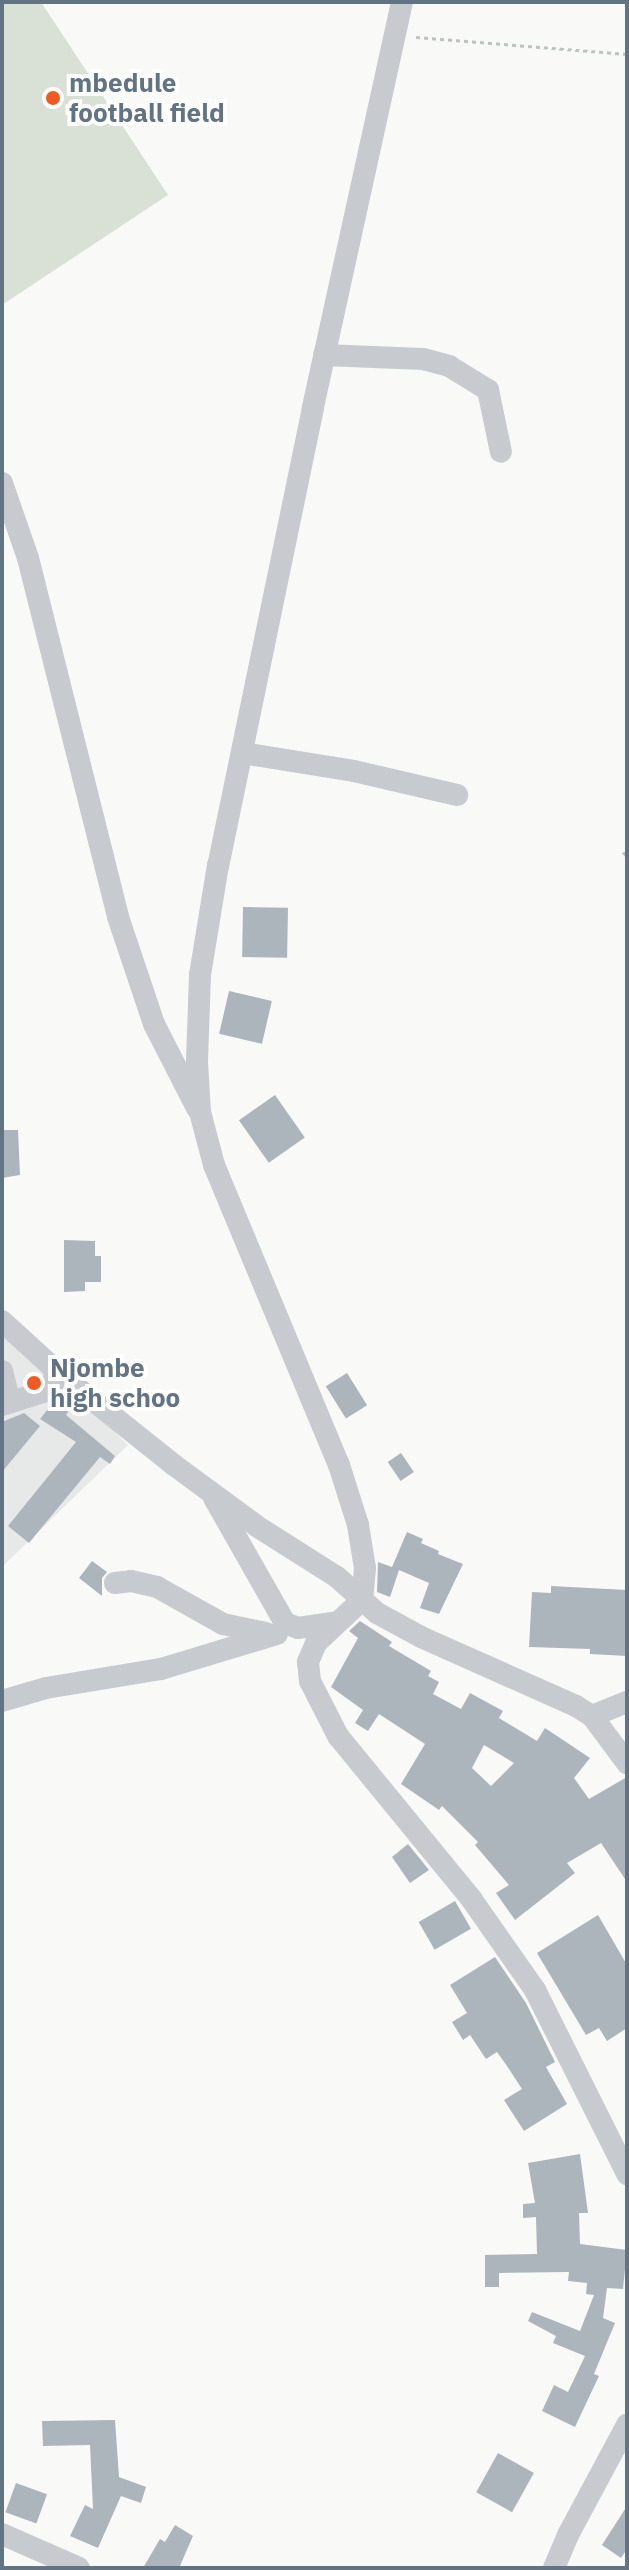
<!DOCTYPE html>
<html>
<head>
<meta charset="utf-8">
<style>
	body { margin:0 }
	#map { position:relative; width:629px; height:2570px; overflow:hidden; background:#f9faf7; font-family:"IBM Plex Sans",sans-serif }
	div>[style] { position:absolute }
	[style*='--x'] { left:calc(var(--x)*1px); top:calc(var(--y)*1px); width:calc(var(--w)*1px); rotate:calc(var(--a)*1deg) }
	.built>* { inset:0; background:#e7e9e8 }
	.green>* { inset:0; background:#d9e0d6 }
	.building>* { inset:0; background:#acb5bc; transform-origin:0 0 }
	.path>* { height:3px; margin-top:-1.5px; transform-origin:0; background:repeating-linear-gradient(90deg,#bec1c4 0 4px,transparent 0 8px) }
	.minor>* { height:22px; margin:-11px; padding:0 11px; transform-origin:11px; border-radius:11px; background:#c7cbcf }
	.dots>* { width:22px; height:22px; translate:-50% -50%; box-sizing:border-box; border:4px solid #fff; border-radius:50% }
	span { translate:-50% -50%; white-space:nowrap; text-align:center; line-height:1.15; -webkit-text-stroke:8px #fff; paint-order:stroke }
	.poi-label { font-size:26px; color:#627484; font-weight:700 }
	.left { translate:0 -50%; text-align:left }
	.frame { position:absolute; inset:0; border:4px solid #627484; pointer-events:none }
</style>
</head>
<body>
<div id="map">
	<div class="built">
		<div style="clip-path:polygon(2px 1321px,128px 1445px,2px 1567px)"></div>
	</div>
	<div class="green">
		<div style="clip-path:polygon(2px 2px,41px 2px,168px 195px,2px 305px)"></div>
	</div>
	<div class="building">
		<div style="left:243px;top:907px;width:45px;height:50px;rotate:1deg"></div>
		<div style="left:229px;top:991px;width:44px;height:44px;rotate:13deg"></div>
		<div style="left:275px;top:1095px;width:52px;height:44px;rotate:55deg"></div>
		<div style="clip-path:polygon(2px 1130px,18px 1130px,20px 1175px,2px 1178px)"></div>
		<div style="clip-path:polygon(64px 1240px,95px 1241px,95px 1256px,101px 1256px,101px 1282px,85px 1282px,85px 1291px,64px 1292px)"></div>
		<div style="left:347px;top:1373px;width:38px;height:25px;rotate:58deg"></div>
		<div style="clip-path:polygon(61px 1393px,74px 1403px,66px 1415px,115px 1456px,110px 1464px,100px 1457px,29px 1543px,8px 1526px,76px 1442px,40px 1419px)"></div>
		<div style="clip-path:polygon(24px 1413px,40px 1426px,2px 1472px,2px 1422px)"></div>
		<div style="left:401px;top:1453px;width:23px;height:16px;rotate:56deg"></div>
		<div style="clip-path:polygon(407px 1532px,423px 1539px,421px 1543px,439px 1551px,438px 1554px,463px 1564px,439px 1614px,420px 1608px,429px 1583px,399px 1570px,390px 1597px,377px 1592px,378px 1562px,392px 1567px)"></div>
		<div style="clip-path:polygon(92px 1561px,107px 1572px,102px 1578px,102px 1596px,79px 1578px)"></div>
		<div style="clip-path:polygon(551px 1586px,627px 1590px,627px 1656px,590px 1654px,590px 1649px,529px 1647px,532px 1592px,551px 1593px)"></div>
		<div style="clip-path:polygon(evenodd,360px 1621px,392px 1642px,389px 1646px,431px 1671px,428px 1676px,439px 1682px,433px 1694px,461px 1709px,470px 1693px,503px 1711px,499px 1718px,537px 1741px,545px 1728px,590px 1758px,574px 1778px,589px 1799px,627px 1777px,627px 1882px,601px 1843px,567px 1863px,575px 1873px,515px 1920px,496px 1893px,509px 1885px,475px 1845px,478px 1842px,442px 1806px,439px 1810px,401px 1784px,425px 1744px,379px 1714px,368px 1731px,355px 1723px,363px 1710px,331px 1687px,358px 1638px,349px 1631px,360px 1621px,484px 1745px,514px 1763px,491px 1786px,472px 1768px,484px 1745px)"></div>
		<div style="clip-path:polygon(408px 1844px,429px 1870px,410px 1883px,392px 1857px)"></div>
		<div style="left:455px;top:1901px;width:32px;height:42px;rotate:60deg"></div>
		<div style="clip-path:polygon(598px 1915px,627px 1965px,627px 2028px,607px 2041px,599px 2028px,586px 2035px,537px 1953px)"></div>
		<div style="clip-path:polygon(495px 1957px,526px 2003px,555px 2062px,546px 2067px,567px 2104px,524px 2131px,504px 2100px,522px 2089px,507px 2066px,497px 2052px,486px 2059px,470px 2035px,463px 2040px,452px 2022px,467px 2013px,450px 1985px)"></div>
		<div style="clip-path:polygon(580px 2154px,588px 2213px,579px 2213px,580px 2244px,627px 2250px,623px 2289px,607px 2288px,603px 2318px,615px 2323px,594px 2374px,599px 2376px,575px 2427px,542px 2411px,554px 2385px,568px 2392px,585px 2356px,553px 2343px,556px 2336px,528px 2321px,532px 2312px,580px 2331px,594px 2295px,586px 2294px,587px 2283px,568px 2281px,569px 2272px,499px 2273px,499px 2287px,485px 2287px,485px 2255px,537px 2254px,536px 2217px,523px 2218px,523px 2204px,535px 2203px,528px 2163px)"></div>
		<div style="clip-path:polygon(115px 2420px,119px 2477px,146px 2487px,141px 2503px,121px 2496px,98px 2548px,70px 2536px,85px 2505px,93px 2509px,90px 2445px,43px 2446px,42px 2421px)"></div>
		<div style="left:498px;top:2453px;width:41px;height:45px;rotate:29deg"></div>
		<div style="left:16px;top:2483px;width:33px;height:31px;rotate:20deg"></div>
		<div style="clip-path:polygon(627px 2506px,627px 2549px,621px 2558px,602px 2545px)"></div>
		<div style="clip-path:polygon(175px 2525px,193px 2536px,179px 2568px,143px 2568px,160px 2539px,165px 2542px)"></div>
	</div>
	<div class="path">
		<div style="--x:416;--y:37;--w:212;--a:4.6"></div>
		<div style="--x:623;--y:852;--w:6;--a:45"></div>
	</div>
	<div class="minor">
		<div style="--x:402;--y:2;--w:416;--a:102.4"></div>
		<div style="--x:313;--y:408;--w:467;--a:101.7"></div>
		<div style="--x:218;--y:865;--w:111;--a:99.3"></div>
		<div style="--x:200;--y:975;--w:87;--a:92"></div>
		<div style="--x:197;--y:1062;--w:50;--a:86.6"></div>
		<div style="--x:200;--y:1112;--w:55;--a:75.2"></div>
		<div style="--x:214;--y:1165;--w:325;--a:67.4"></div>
		<div style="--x:339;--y:1465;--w:63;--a:72.4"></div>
		<div style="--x:358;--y:1525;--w:44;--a:80.8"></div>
		<div style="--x:365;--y:1568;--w:32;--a:95"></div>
		<div style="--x:362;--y:1600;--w:63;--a:136.9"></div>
		<div style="--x:316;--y:1643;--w:21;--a:113"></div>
		<div style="--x:308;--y:1662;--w:19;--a:84"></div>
		<div style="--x:310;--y:1681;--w:62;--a:63"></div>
		<div style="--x:338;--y:1736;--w:212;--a:50.7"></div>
		<div style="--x:472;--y:1900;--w:110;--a:55"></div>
		<div style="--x:535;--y:1990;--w:206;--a:63.4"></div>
		<div style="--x:324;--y:355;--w:99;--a:2.3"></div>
		<div style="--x:423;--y:359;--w:27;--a:15"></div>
		<div style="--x:449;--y:366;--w:46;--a:31.6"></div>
		<div style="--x:488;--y:390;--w:63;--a:78.2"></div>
		<div style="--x:2;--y:483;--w:79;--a:70.9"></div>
		<div style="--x:28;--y:558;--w:370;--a:75.9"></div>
		<div style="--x:118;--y:917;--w:113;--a:71.4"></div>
		<div style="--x:154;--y:1024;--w:94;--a:62.9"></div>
		<div style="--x:242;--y:753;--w:113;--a:9.1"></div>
		<div style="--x:354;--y:771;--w:106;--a:13.1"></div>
		<div style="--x:2;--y:1321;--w:79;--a:42.4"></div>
		<div style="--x:60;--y:1374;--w:146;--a:38.6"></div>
		<div style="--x:174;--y:1465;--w:104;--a:36.4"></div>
		<div style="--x:258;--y:1527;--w:93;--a:32.3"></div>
		<div style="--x:337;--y:1577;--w:54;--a:42"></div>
		<div style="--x:377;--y:1613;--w:50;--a:28.6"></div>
		<div style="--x:421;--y:1637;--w:170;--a:24"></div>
		<div style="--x:576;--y:1706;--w:19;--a:32"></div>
		<div style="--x:592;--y:1716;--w:59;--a:53.3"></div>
		<div style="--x:2;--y:1371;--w:32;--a:76"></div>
		<div style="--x:2;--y:1405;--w:43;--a:-17.6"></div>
		<div style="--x:43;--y:1392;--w:25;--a:-47"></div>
		<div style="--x:214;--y:1498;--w:144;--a:60.4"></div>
		<div style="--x:285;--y:1623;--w:14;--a:21"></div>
		<div style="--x:298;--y:1628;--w:40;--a:-8.5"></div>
		<div style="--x:115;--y:1583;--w:16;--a:-7"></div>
		<div style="--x:131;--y:1581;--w:27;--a:13"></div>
		<div style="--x:157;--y:1587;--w:76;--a:29.3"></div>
		<div style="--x:223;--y:1624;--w:44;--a:11.8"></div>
		<div style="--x:2;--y:1701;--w:46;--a:-16.5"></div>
		<div style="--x:46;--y:1688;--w:117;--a:-9.4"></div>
		<div style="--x:161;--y:1669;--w:121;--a:-16.8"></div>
		<div style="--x:592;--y:1716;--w:38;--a:-22"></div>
		<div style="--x:2;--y:2534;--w:84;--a:23.8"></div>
		<div style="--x:554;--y:2568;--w:38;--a:-67"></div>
		<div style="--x:569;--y:2533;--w:123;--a:-61.8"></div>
	</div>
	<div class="dots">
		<div style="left:53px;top:98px;background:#ef5c22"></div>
		<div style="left:34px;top:1383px;background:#ef5c22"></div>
	</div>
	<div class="poi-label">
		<span class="left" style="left:69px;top:98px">mbedule<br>football field</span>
		<span class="left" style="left:50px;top:1383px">Njombe<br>high schoo</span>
	</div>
	<div class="frame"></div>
</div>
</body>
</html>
